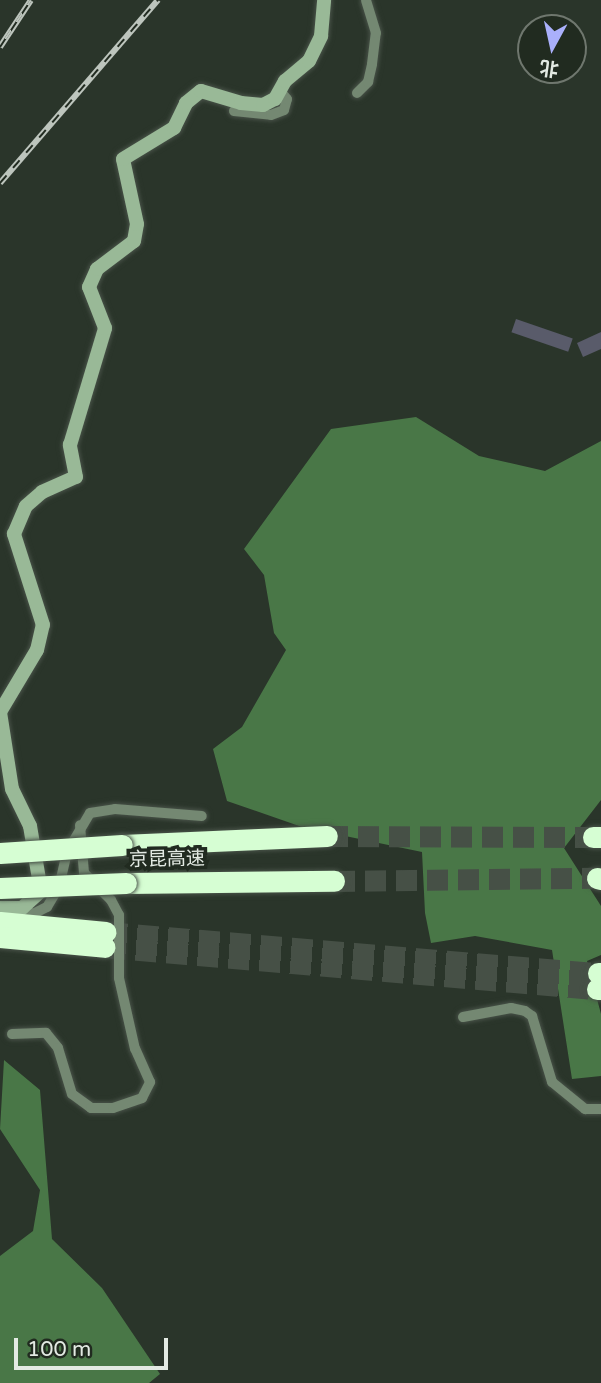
<!DOCTYPE html>
<html>
<head>
<meta charset="utf-8">
<style>
	body { margin:0 }
	#map { position:relative; width:601px; height:1383px; overflow:hidden; background:#2a352a; font-family:"Varela Round","Noto Sans SC",sans-serif }
	div>[style] { position:absolute }
	[style*='--x'] { left:calc(var(--x)*1px); top:calc(var(--y)*1px); width:calc(var(--w)*1px); rotate:calc(var(--a)*1deg) }
	.forest>* { inset:0; background:#497747 }
	.building>* { inset:0; background:#595b6a; transform-origin:0 0 }
	.highway-tunnel>* { height:21px; margin-top:-10.5px; transform-origin:0; background:repeating-linear-gradient(90deg,#465046 0 21px,transparent 0 31px) }
	.roads { filter:drop-shadow(0 0 2px #485248) drop-shadow(0 0 2px #485248) }
	.street>* { height:10px; margin:-5px; padding:0 5px; transform-origin:5px; border-radius:5px; background:#748872 }
	.secondary>* { height:14px; margin:-7px; padding:0 7px; transform-origin:7px; border-radius:7px; background:#99b997 }
	.highway>* { height:21px; margin:-10.5px; padding:0 10.5px; transform-origin:10.5px; border-radius:10.5px; background:#d6fed3 }
	.rail>* { height:6px; margin-top:-3px; transform-origin:0; background:repeating-linear-gradient(90deg,#212b20 0 10px,#bdc5bd 0 20px); box-sizing:border-box; border-block:2px solid #bdc5bd }
	.bridges { filter:drop-shadow(0 0 2px #485248) drop-shadow(0 0 2px #485248) }
	.highway-bridge>* { height:21px; margin:-10.5px; padding:0 10.5px; transform-origin:10.5px; border-radius:10.5px; background:#d6fed3 }
	span { translate:-50% -50%; white-space:nowrap; text-align:center; line-height:1.15; -webkit-text-stroke:7px #212b20; paint-order:stroke }
	.street-label { font-size:19px; color:#e3eae3 }
	.north { position:absolute; left:517px; top:14px; width:70px; height:70px; box-sizing:border-box; background:#212b20; border:2px solid #6f776e; border-radius:50%; rotate:188deg; font-size:19px; font-weight:700; line-height:28px; text-align:center; color:#e3eae3 }
	.north::after { content:''; display:block; margin:auto; width:24px; height:32px; background:#aab0fb; clip-path:polygon(50% 0,100% 100%,50% 72%,0 100%) }
	.scale { position:absolute; left:14px; top:1338px; width:154px; height:32px; box-sizing:border-box; border:4px solid #e3eae3; border-top:0; padding-left:9px; font-size:21px; line-height:24px; white-space:nowrap; color:#e3eae3; -webkit-text-stroke:5px #212b20; paint-order:stroke }
</style>
</head>
<body>
<div id="map">
	<div class="forest">
		<div style="clip-path:polygon(416px 417px,479px 456px,545px 471px,601px 441px,601px 800px,564px 848px,601px 906px,601px 955px,587px 961px,601px 1014px,601px 1076px,572px 1079px,552px 950px,475px 936px,431px 943px,425px 913px,422px 852px,302px 827px,227px 801px,213px 749px,242px 727px,286px 650px,274px 633px,264px 575px,244px 549px,331px 429px)"></div>
		<div style="clip-path:polygon(4px 1060px,40px 1090px,52px 1239px,102px 1288px,160px 1374px,149px 1383px,0 1383px,0 1256px,33px 1231px,40px 1190px,0 1129px)"></div>
	</div>
	<div class="building">
		<div style="left:516px;top:319px;width:60px;height:14px;rotate:19deg"></div>
		<div style="clip-path:polygon(601px 332px,601px 349px,583px 357px,577px 343px)"></div>
	</div>
	<div class="highway-tunnel">
		<div style="--x:327;--y:836;--w:266;--a:0.2"></div>
		<div style="--x:334;--y:881;--w:263;--a:-0.7"></div>
		<div style="--x:106;--y:932;--w:494;--a:4.8"></div>
		<div style="--x:105;--y:947;--w:494;--a:4.9"></div>
	</div>
	<div class="roads">
		<div class="street">
			<div style="--x:357;--y:93;--w:16;--a:-45"></div>
			<div style="--x:368;--y:82;--w:18;--a:-77"></div>
			<div style="--x:372;--y:64;--w:31;--a:-83"></div>
			<div style="--x:376;--y:33;--w:34;--a:-107"></div>
			<div style="--x:234;--y:111;--w:37;--a:6"></div>
			<div style="--x:271;--y:115;--w:14;--a:-21"></div>
			<div style="--x:284;--y:110;--w:11;--a:-75"></div>
			<div style="--x:287;--y:99;--w:11;--a:-131"></div>
			<div style="--x:22;--y:908;--w:13;--a:29"></div>
			<div style="--x:33;--y:914;--w:16;--a:-27"></div>
			<div style="--x:47;--y:907;--w:23;--a:-59"></div>
			<div style="--x:59;--y:887;--w:36;--a:-77"></div>
			<div style="--x:67;--y:852;--w:45;--a:-59.5"></div>
			<div style="--x:90;--y:813;--w:25;--a:-9"></div>
			<div style="--x:115;--y:809;--w:87;--a:4.6"></div>
			<div style="--x:463;--y:1017;--w:49;--a:-10.6"></div>
			<div style="--x:511;--y:1008;--w:14;--a:12"></div>
			<div style="--x:525;--y:1011;--w:9;--a:36"></div>
			<div style="--x:532;--y:1016;--w:69;--a:73.1"></div>
			<div style="--x:552;--y:1082;--w:43;--a:39.3"></div>
			<div style="--x:585;--y:1109;--w:16;--a:0"></div>
			<div style="--x:12;--y:1034;--w:34;--a:-2"></div>
			<div style="--x:46;--y:1033;--w:19;--a:51"></div>
			<div style="--x:58;--y:1048;--w:48;--a:73.1"></div>
			<div style="--x:72;--y:1094;--w:24;--a:36"></div>
			<div style="--x:91;--y:1108;--w:22;--a:0"></div>
			<div style="--x:113;--y:1108;--w:31;--a:-19"></div>
			<div style="--x:142;--y:1098;--w:18;--a:-63"></div>
			<div style="--x:150;--y:1082;--w:36;--a:-114"></div>
			<div style="--x:135;--y:1049;--w:73;--a:-102.7"></div>
			<div style="--x:119;--y:978;--w:63;--a:-90"></div>
			<div style="--x:119;--y:915;--w:17;--a:-118"></div>
			<div style="--x:111;--y:900;--w:38;--a:-135"></div>
			<div style="--x:84;--y:873;--w:48;--a:-94.8"></div>
		</div>
		<div class="secondary">
			<div style="--x:0;--y:908;--w:22;--a:0"></div>
			<div style="--x:22;--y:908;--w:25;--a:-42"></div>
			<div style="--x:41;--y:891;--w:66;--a:-99.6"></div>
			<div style="--x:30;--y:826;--w:41;--a:-115.9"></div>
			<div style="--x:12;--y:789;--w:78;--a:-98.9"></div>
			<div style="--x:0;--y:712;--w:72;--a:-59.2"></div>
			<div style="--x:37;--y:650;--w:26;--a:-77"></div>
			<div style="--x:43;--y:625;--w:96;--a:-107.7"></div>
			<div style="--x:14;--y:534;--w:30;--a:-67"></div>
			<div style="--x:26;--y:506;--w:21;--a:-41"></div>
			<div style="--x:42;--y:492;--w:37;--a:-24"></div>
			<div style="--x:76;--y:477;--w:33;--a:-101"></div>
			<div style="--x:70;--y:445;--w:122;--a:-73.3"></div>
			<div style="--x:105;--y:328;--w:44;--a:-111.3"></div>
			<div style="--x:89;--y:287;--w:20;--a:-66"></div>
			<div style="--x:97;--y:269;--w:46;--a:-37.1"></div>
			<div style="--x:134;--y:241;--w:17;--a:-80"></div>
			<div style="--x:137;--y:224;--w:66;--a:-102.2"></div>
			<div style="--x:123;--y:159;--w:60;--a:-31.3"></div>
			<div style="--x:174;--y:128;--w:28;--a:-64"></div>
			<div style="--x:186;--y:103;--w:19;--a:-39"></div>
			<div style="--x:201;--y:91;--w:42;--a:16.7"></div>
			<div style="--x:241;--y:103;--w:22;--a:5"></div>
			<div style="--x:263;--y:105;--w:13;--a:-27"></div>
			<div style="--x:275;--y:99;--w:21;--a:-61"></div>
			<div style="--x:285;--y:81;--w:31;--a:-40"></div>
			<div style="--x:309;--y:61;--w:28;--a:-64"></div>
			<div style="--x:321;--y:36;--w:36;--a:-85"></div>
		</div>
		<div class="highway">
			<div style="--x:593;--y:837;--w:8;--a:0"></div>
			<div style="--x:122;--y:845;--w:205;--a:-2.5"></div>
			<div style="--x:597;--y:878;--w:4;--a:14"></div>
			<div style="--x:126;--y:883;--w:208;--a:-0.6"></div>
			<div style="--x:0;--y:922;--w:106;--a:5.4"></div>
			<div style="--x:0;--y:937;--w:105;--a:5.4"></div>
			<div style="--x:598;--y:973;--w:3;--a:0"></div>
			<div style="--x:597;--y:989;--w:4;--a:0"></div>
		</div>
	</div>
	<div class="rail">
		<div style="--x:0;--y:47;--w:56;--a:-56.6"></div>
		<div style="--x:0;--y:183;--w:242;--a:-49.2"></div>
	</div>
	<div class="bridges">
		<div class="highway-bridge">
			<div style="--x:0;--y:853;--w:122;--a:-3.8"></div>
			<div style="--x:0;--y:888;--w:126;--a:-2.3"></div>
		</div>
	</div>
	<div class="street-label">
		<span style="left:167px;top:860px;rotate:-1deg">京昆高速</span>
	</div>
	<div class="north">北</div>
	<div class="scale">100 m</div>
</div>
</body>
</html>
